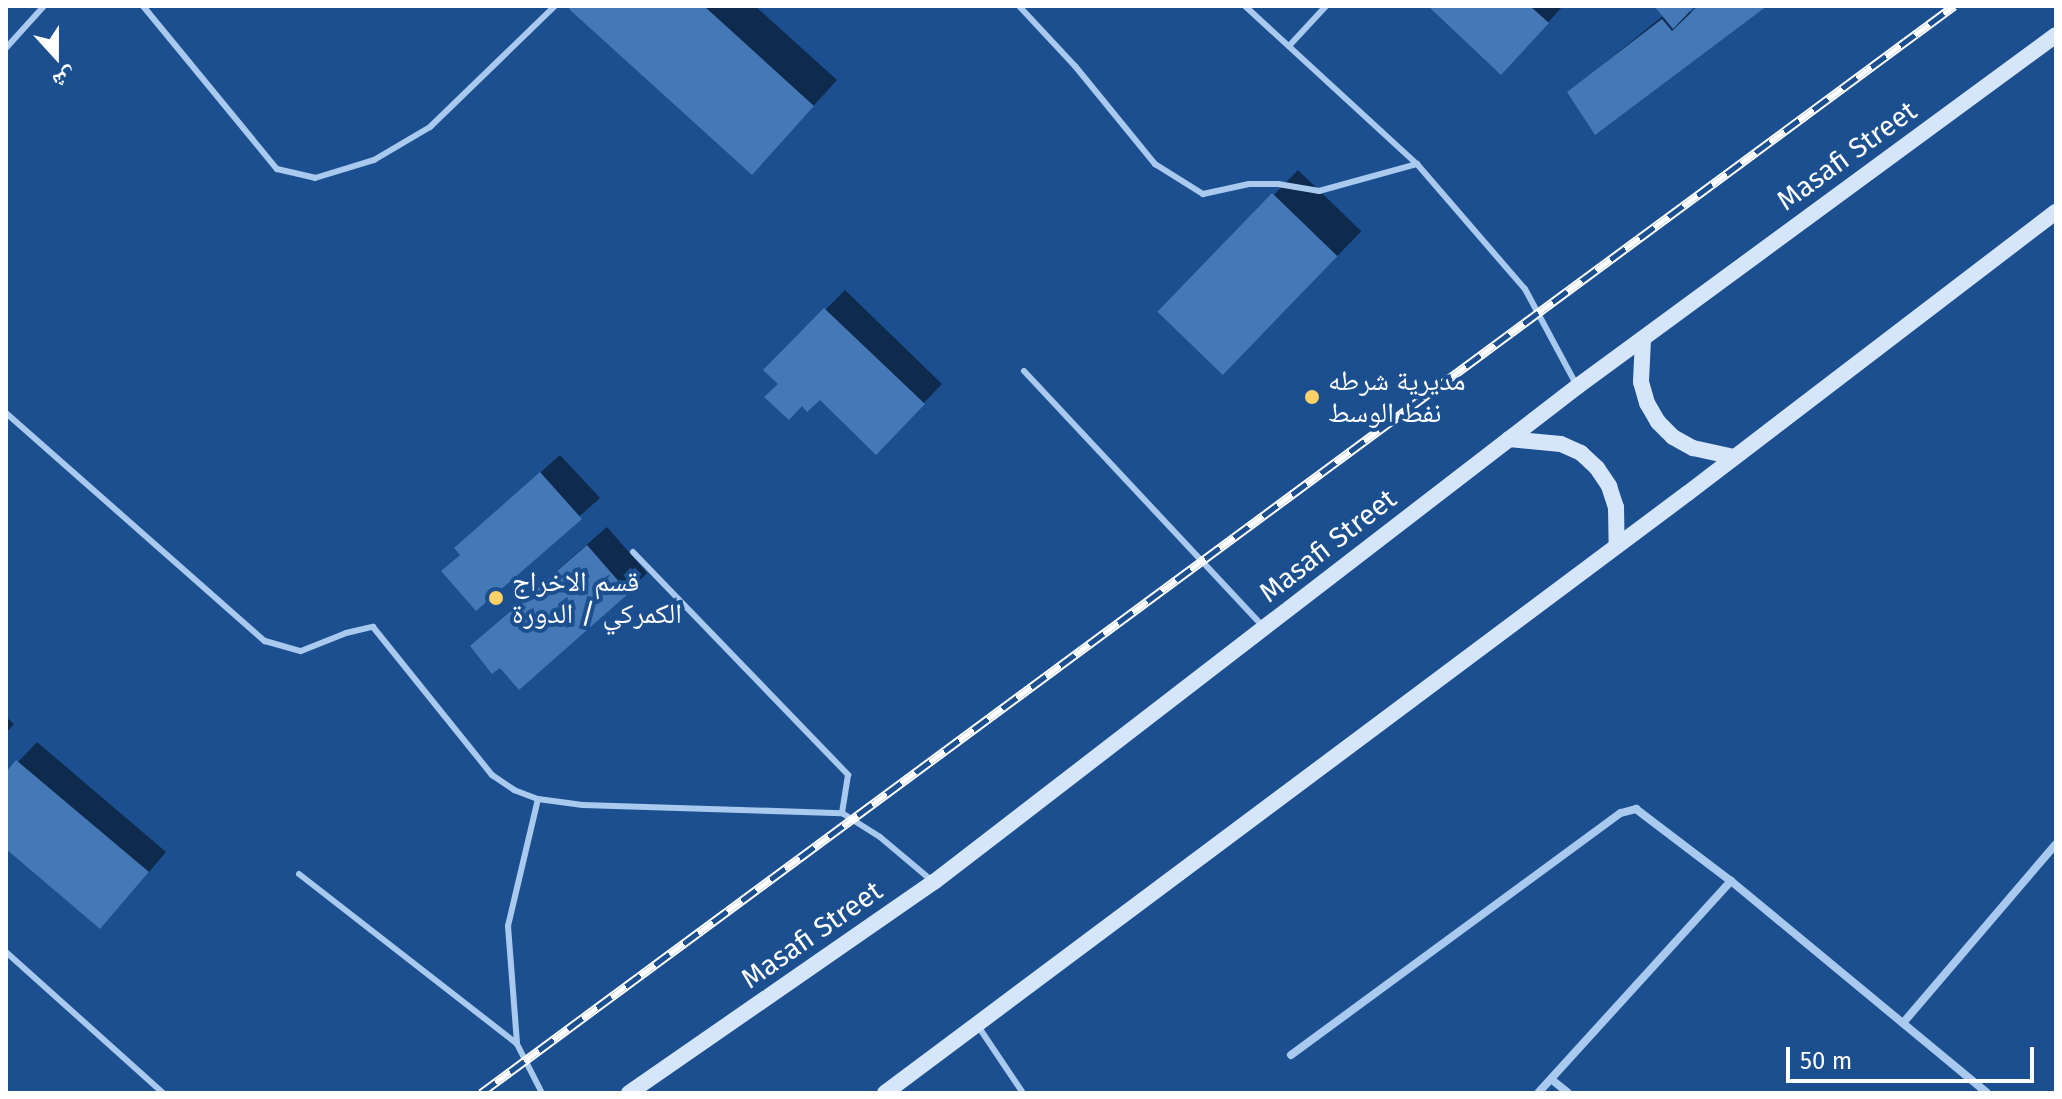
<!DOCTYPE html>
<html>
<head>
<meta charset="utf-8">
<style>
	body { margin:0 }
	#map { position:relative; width:2062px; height:1099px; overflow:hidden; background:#1b4f8f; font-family:"Fira Sans","Noto Naskh Arabic",sans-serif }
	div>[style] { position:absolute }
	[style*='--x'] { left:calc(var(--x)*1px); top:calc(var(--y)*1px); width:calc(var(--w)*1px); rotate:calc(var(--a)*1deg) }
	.shadow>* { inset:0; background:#0007; transform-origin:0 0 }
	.building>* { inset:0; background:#4478b7; transform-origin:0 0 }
	.service>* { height:6px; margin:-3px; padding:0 3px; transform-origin:3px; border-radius:3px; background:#a9c9ee }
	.minor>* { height:8px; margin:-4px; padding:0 4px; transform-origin:4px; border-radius:4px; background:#a9c9ee }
	.secondary>* { height:16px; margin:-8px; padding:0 8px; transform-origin:8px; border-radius:8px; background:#d6e6fa }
	.rail>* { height:9px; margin-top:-4.5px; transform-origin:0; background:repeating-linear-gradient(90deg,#1b4f8f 0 18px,#fff 0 36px); box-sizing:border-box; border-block:2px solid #fff }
	.dots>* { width:22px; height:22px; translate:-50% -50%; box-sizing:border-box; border:4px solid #1b4f8f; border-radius:50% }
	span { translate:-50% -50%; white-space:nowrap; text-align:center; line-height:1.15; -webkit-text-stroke:8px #1b4f8f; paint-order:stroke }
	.street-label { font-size:28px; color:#fff }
	.poi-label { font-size:28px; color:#fff }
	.left { translate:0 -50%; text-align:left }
	.frame { position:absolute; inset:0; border:8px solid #fff; pointer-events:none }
	.north { position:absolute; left:16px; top:16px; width:80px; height:80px; -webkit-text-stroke:6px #1b4f8f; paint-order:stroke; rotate:159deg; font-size:22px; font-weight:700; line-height:32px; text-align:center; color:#fff }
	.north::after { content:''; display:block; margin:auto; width:28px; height:36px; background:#fff; clip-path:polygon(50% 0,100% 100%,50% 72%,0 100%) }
	.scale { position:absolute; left:1786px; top:1047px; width:248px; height:36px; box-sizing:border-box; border:4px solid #fff; border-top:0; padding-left:10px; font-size:24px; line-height:28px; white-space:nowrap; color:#fff; -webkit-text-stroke:6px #1b4f8f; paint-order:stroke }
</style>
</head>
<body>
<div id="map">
	<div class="shadow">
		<div style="clip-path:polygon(575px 6px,755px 6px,837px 80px,776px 147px)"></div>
		<div style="clip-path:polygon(1431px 6px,1563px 6px,1520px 53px)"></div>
		<div style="clip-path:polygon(1656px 6px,1693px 6px,1689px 10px,1691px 13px,1699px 6px,1763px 6px,1569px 92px,1664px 15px)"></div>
		<div style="left:1298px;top:170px;width:88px;height:198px;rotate:44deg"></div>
		<div style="clip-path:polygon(845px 290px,942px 384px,876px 452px,820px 397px,780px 384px,766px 370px)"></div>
		<div style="clip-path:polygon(560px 455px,600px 498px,476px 608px,462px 553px,456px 548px)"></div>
		<div style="clip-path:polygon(607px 527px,647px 573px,628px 592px,492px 627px)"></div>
		<div style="clip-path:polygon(6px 717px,14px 724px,6px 733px)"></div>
		<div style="clip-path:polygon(37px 742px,166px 852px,119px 907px,6px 846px,6px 775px)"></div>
	</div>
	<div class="building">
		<div style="clip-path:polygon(572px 6px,704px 6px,814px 106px,752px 175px,569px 9px)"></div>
		<div style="clip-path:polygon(1428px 6px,1530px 6px,1549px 23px,1501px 75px)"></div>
		<div style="clip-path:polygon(1654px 6px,1695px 6px,1673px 29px)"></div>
		<div style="clip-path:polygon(1698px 6px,1767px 6px,1595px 135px,1567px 92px,1662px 19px,1672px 31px)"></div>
		<div style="left:1272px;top:193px;width:91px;height:165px;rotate:44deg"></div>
		<div style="clip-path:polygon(824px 308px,925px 404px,876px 455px,820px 400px,807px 412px,802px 406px,789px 420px,764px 397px,778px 384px,763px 370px)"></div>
		<div style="clip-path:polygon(540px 472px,582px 519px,476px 611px,441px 571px,460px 555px,454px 548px)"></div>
		<div style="clip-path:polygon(587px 545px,629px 593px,519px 690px,500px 668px,492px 674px,470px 646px)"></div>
		<div style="clip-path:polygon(16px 760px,149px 872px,100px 929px,6px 849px,6px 772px)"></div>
	</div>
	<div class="service">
		<div style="--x:143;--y:6;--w:211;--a:50.6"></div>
		<div style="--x:277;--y:169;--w:39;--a:13"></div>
		<div style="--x:315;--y:178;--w:62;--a:-17"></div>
		<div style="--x:374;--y:160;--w:65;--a:-30.5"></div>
		<div style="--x:430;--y:127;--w:174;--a:-44.1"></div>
		<div style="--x:1019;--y:6;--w:82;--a:47"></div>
		<div style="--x:1075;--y:66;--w:127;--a:50.8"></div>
		<div style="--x:1155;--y:164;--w:57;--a:32"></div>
		<div style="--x:1203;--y:194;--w:47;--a:-12.3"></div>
		<div style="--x:1249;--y:184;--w:29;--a:0"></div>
		<div style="--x:1278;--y:184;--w:42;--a:9.7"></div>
		<div style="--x:1319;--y:191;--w:102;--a:-15.4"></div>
		<div style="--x:1245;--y:6;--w:234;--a:42.6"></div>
		<div style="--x:1417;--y:164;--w:165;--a:49.2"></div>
		<div style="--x:1525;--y:289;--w:110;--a:61.8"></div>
		<div style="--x:1289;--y:46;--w:54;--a:-47.2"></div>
		<div style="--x:6;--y:48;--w:57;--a:-47.9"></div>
		<div style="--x:1024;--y:371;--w:348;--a:46.9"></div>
		<div style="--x:6;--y:413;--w:345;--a:41.4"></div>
		<div style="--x:265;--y:641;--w:37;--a:16"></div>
		<div style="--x:301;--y:651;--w:48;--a:-21.8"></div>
		<div style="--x:346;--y:633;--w:28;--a:-13"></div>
		<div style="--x:373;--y:627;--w:190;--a:51.2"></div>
		<div style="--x:492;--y:775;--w:27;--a:34"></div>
		<div style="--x:514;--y:790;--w:26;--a:21"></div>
		<div style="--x:538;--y:799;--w:45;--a:7.6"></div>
		<div style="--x:583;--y:805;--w:259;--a:1.8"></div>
		<div style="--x:842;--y:813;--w:45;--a:32.3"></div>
		<div style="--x:880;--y:837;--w:67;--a:40.1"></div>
		<div style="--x:633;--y:552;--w:310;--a:46"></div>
		<div style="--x:848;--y:775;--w:38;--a:99"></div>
		<div style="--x:538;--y:799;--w:130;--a:103.3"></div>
		<div style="--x:508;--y:926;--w:118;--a:85.6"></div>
		<div style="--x:517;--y:1044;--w:55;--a:63"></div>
		<div style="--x:299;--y:874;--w:276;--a:37.9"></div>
		<div style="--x:6;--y:952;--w:211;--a:41.9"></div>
		<div style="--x:978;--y:1026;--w:81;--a:56.1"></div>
	</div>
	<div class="minor">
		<div style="--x:1903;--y:1023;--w:235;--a:-49.5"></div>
		<div style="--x:1291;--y:1055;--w:409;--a:-36.3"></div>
		<div style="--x:1621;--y:813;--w:16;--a:-15"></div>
		<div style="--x:1636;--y:809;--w:119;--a:37.2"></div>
		<div style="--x:1731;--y:881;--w:332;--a:39.6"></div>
		<div style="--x:1551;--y:1079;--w:22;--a:39"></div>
		<div style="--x:1538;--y:1093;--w:287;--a:-47.7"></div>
	</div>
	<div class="secondary">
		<div style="--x:1643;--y:339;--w:43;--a:92.7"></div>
		<div style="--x:1641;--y:382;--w:22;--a:74"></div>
		<div style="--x:1647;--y:403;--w:22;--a:60"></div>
		<div style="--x:1658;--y:422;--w:21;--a:45"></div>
		<div style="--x:1673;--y:437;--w:23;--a:29"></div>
		<div style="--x:1693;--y:448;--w:42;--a:12.4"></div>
		<div style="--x:1509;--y:439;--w:52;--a:5.5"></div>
		<div style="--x:1561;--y:444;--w:22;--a:24"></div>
		<div style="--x:1581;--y:453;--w:22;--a:43"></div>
		<div style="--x:1597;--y:468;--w:22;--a:56"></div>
		<div style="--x:1609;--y:486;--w:22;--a:72"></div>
		<div style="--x:1616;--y:507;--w:39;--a:89"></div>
		<div style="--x:629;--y:1093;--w:371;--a:-34.7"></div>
		<div style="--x:934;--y:882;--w:813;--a:-37.6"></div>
		<div style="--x:1578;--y:386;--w:593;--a:-36.29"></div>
		<div style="--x:885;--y:1093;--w:1002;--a:-36.77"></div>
		<div style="--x:1688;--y:493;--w:463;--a:-37.4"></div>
	</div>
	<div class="rail">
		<div style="--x:481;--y:1093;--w:1831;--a:-36.43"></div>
	</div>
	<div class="dots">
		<div style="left:1312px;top:397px;background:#ffd166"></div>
		<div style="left:496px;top:598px;background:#ffd166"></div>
	</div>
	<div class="street-label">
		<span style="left:1847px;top:156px;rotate:-36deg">Masafi Street</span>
		<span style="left:1328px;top:546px;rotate:-38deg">Masafi Street</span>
		<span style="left:812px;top:935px;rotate:-35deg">Masafi Street</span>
	</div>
	<div class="poi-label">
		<span class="left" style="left:1328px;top:397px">مديرية شرطه<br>نفط الوسط</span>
		<span class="left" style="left:512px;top:598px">قسم الاخراج<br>الكمركي / الدورة</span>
	</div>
	<div class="frame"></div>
	<div class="north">ش</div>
	<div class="scale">50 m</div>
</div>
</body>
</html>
